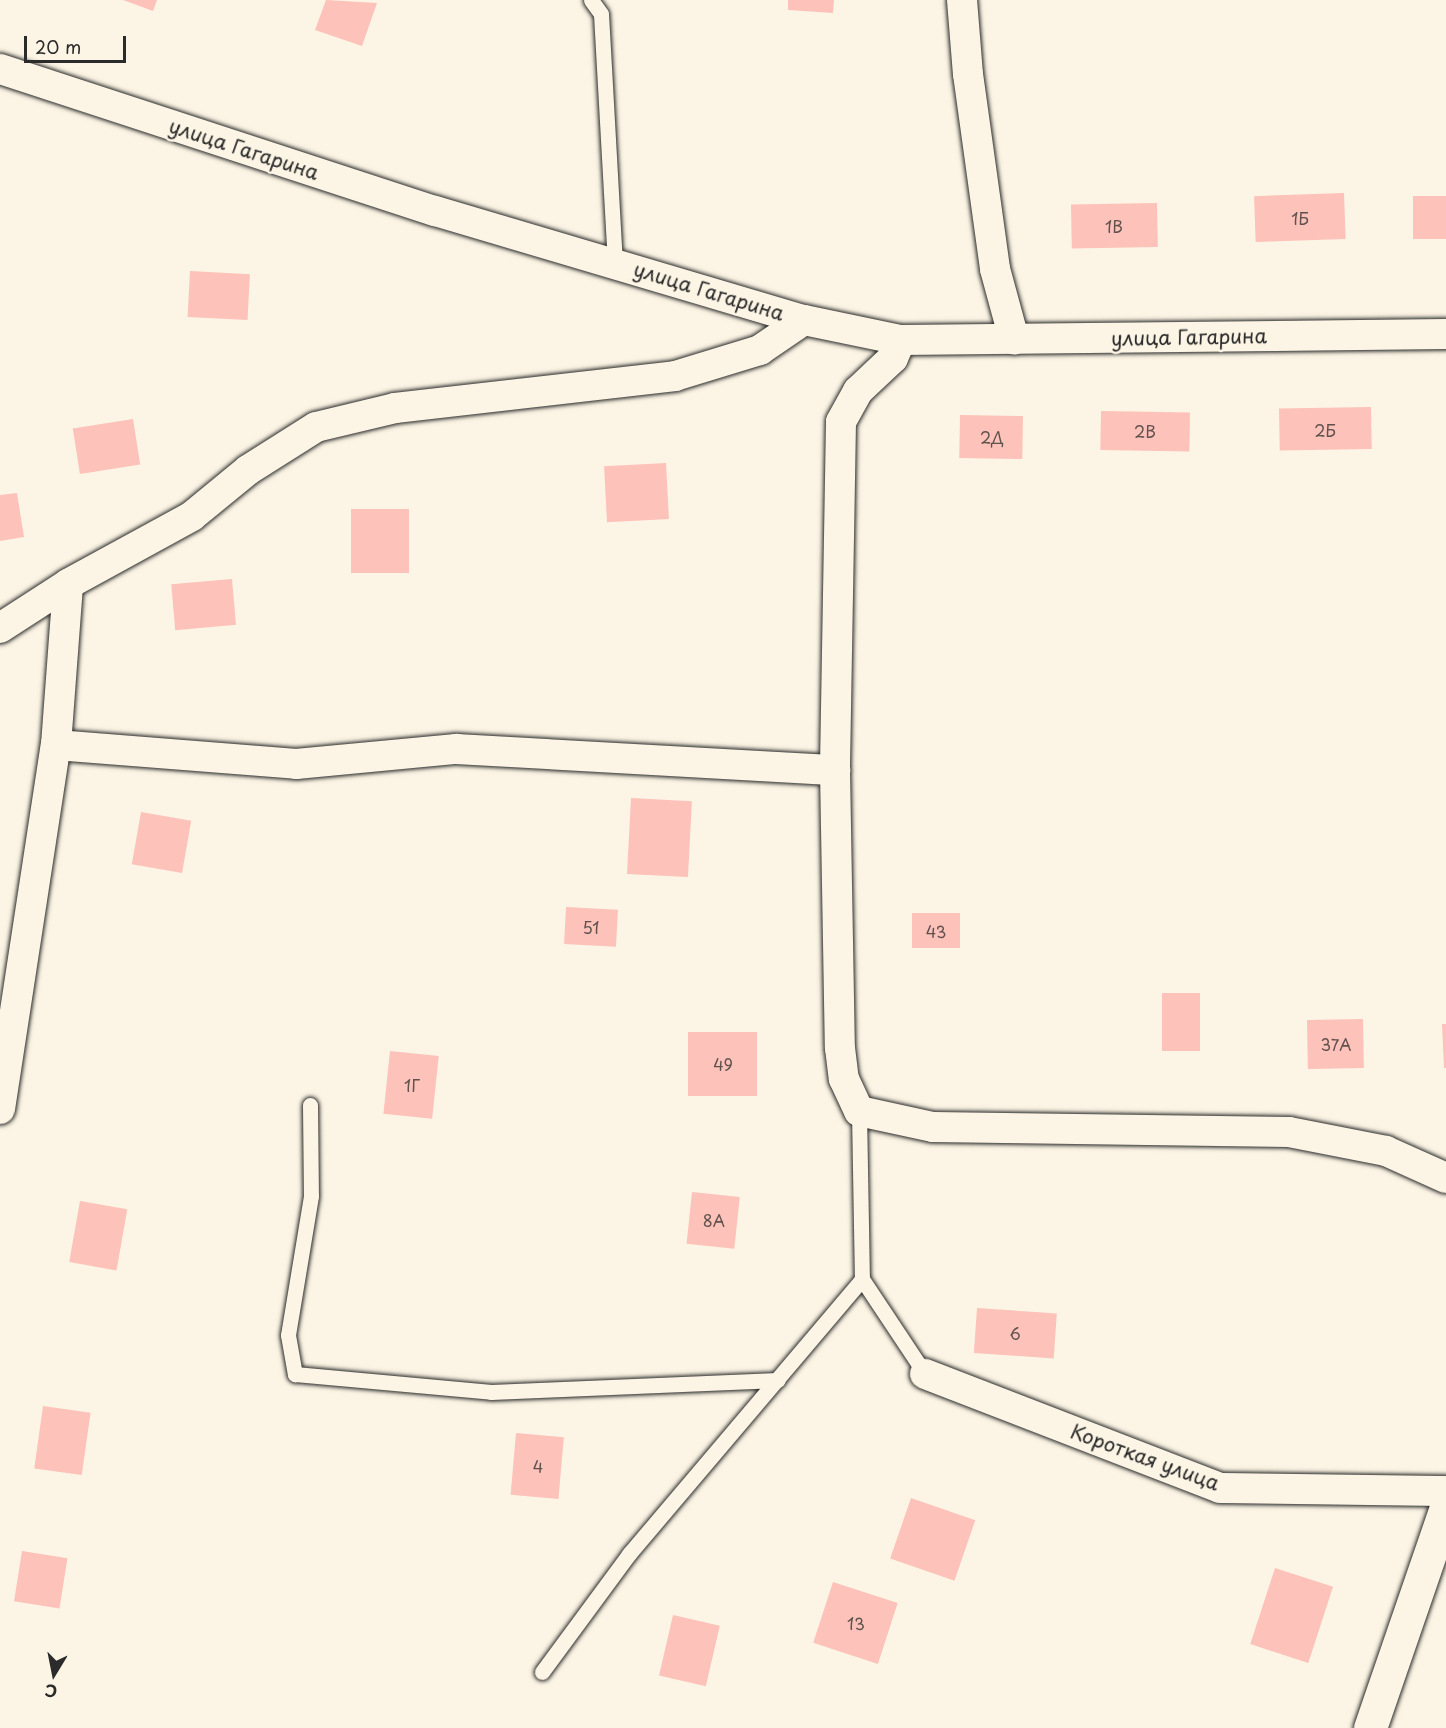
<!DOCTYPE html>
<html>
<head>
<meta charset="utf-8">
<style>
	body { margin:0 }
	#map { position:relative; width:1446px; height:1728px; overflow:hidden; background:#fcf5e5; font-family:"Playpen Sans",sans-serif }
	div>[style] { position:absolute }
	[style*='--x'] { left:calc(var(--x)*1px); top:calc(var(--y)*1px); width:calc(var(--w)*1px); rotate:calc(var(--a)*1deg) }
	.building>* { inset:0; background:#fdc2b9; transform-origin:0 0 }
	.roads { filter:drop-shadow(0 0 2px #2b2b2b) drop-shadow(0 0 2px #2b2b2b) }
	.service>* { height:15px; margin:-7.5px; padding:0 7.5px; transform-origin:7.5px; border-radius:7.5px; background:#fcf5e5 }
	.minor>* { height:30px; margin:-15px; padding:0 15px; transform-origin:15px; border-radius:15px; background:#fcf5e5 }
	.tertiary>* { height:33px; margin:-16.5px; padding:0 16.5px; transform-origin:16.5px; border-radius:16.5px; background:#fcf5e5 }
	span { translate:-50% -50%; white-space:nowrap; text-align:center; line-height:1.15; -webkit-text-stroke:5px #fcf5e5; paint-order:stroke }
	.number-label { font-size:16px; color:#60514e }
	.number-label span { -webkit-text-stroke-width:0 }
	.street-label { font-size:20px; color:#2b2b2b }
	.north { position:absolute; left:24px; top:1644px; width:60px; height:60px; -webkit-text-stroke:4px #fcf5e5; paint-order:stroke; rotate:190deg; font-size:16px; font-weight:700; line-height:24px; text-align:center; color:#2b2b2b }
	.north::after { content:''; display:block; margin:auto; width:21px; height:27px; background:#2b2b2b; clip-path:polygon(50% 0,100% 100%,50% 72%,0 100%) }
	.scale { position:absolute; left:24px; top:36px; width:102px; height:27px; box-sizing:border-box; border:3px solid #2b2b2b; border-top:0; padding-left:8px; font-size:18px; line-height:21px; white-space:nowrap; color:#2b2b2b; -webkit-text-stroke:4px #fcf5e5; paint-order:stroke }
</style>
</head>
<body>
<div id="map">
	<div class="building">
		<div style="clip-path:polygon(123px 0,157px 0,153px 11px)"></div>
		<div style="clip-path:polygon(326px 0,377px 3px,362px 46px,315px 30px)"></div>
		<div style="clip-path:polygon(788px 0,834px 0,833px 13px,788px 10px)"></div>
		<div style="left:1344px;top:193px;width:46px;height:90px;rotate:88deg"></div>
		<div style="left:1446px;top:196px;width:43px;height:33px;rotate:90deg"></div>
		<div style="left:1157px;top:203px;width:44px;height:86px;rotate:89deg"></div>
		<div style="left:190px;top:271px;width:60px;height:46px;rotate:3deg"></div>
		<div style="left:1371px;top:407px;width:42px;height:92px;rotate:89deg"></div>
		<div style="left:1101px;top:411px;width:89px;height:39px;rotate:1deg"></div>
		<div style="left:960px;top:415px;width:63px;height:43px;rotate:1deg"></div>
		<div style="left:133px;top:419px;width:46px;height:61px;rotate:81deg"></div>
		<div style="left:666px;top:463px;width:56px;height:62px;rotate:87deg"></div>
		<div style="clip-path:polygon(17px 493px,24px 537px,0 541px,0 495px)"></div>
		<div style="left:351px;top:509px;width:58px;height:64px"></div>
		<div style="left:232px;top:579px;width:46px;height:61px;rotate:85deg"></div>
		<div style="left:631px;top:798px;width:61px;height:76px;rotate:3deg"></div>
		<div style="left:141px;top:812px;width:51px;height:53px;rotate:10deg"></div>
		<div style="left:566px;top:907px;width:52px;height:37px;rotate:3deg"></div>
		<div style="left:912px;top:913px;width:48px;height:35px"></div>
		<div style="left:1162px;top:993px;width:38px;height:58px"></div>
		<div style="left:1363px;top:1019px;width:49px;height:56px;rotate:89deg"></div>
		<div style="clip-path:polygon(1442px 1024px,1446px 1024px,1446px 1068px,1444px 1068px)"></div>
		<div style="left:688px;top:1032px;width:69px;height:64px"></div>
		<div style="left:390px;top:1051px;width:49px;height:63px;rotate:6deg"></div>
		<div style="left:692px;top:1192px;width:48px;height:52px;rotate:6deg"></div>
		<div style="left:80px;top:1201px;width:48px;height:62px;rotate:10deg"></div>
		<div style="left:977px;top:1308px;width:80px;height:45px;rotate:4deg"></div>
		<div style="left:43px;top:1406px;width:48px;height:63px;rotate:8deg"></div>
		<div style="left:516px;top:1433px;width:48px;height:62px;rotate:5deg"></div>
		<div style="left:911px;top:1498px;width:68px;height:64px;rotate:19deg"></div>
		<div style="left:22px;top:1551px;width:46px;height:51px;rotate:9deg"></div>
		<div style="left:1275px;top:1568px;width:61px;height:80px;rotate:18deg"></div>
		<div style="left:833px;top:1582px;width:68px;height:64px;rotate:18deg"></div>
		<div style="left:673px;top:1615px;width:48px;height:62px;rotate:13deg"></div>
	</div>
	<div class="roads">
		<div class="service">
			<div style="--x:591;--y:0;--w:17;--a:54"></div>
			<div style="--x:601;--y:14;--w:248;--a:86.8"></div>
			<div style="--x:310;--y:1105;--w:91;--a:89.4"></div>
			<div style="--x:311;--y:1196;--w:141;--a:99.4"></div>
			<div style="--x:288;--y:1335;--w:40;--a:80"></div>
			<div style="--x:295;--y:1374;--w:197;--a:5.2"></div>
			<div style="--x:491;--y:1392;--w:287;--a:-2.4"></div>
			<div style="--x:859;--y:1111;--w:168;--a:89"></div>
			<div style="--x:862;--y:1279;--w:114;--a:56.4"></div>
			<div style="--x:542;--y:1672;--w:147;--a:-53.6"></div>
			<div style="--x:629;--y:1554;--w:360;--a:-49.7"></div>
		</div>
		<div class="minor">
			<div style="--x:962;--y:0;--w:74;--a:85.4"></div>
			<div style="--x:968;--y:74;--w:197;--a:82.1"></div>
			<div style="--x:995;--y:269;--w:73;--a:74.8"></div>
			<div style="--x:0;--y:69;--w:458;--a:18.1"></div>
			<div style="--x:435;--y:211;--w:385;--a:16.5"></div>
			<div style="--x:804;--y:320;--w:99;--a:11.7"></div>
			<div style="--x:901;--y:340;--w:545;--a:-0.63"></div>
			<div style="--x:901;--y:340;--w:20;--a:114"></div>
			<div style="--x:893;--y:358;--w:48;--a:136.7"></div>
			<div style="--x:858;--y:391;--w:35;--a:119"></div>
			<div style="--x:841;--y:422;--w:348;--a:91"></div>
			<div style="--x:835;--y:770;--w:278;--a:89"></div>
			<div style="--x:840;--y:1048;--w:31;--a:83"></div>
			<div style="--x:844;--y:1079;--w:35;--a:65"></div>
			<div style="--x:859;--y:1111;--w:76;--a:12.2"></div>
			<div style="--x:933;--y:1127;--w:356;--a:0.8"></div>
			<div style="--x:1289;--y:1132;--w:99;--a:11.1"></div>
			<div style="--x:1386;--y:1151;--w:66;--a:24.2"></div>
			<div style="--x:0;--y:628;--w:81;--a:-32.9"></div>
			<div style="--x:68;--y:584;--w:141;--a:-28.7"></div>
			<div style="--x:192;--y:516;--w:72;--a:-39.4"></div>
			<div style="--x:248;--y:470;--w:80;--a:-32.3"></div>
			<div style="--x:316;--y:427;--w:81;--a:-13.5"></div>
			<div style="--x:395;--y:408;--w:282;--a:-6.5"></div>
			<div style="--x:675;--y:376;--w:89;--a:-17"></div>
			<div style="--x:760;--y:350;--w:53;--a:-34.3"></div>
			<div style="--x:56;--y:745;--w:241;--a:4.5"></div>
			<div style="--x:296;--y:764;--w:161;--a:-5.4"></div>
			<div style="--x:456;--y:749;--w:380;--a:3.2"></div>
			<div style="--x:0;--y:1109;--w:368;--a:-81.3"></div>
			<div style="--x:56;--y:745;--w:161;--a:-85.7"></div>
			<div style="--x:925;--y:1374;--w:316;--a:21.1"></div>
			<div style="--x:1220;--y:1488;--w:226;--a:0.8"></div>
		</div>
		<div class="tertiary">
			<div style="--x:1370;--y:1728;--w:234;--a:-71"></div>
		</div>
	</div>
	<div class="number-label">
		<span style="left:1300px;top:218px">1Б</span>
		<span style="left:1114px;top:226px">1В</span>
		<span style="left:1325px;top:430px">2Б</span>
		<span style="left:1145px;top:431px">2В</span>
		<span style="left:992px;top:437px">2Д</span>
		<span style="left:591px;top:927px">51</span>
		<span style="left:936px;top:931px">43</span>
		<span style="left:1336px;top:1044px">37А</span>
		<span style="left:723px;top:1064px">49</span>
		<span style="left:412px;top:1085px">1Г</span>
		<span style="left:714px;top:1220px">8А</span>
		<span style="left:1015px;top:1333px">6</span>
		<span style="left:538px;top:1466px">4</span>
		<span style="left:856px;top:1623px">13</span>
	</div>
	<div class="street-label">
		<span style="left:244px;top:149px;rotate:18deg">улица Гагарина</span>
		<span style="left:709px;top:291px;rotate:17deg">улица Гагарина</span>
		<span style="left:1189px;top:337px;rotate:-1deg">улица Гагарина</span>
		<span style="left:1145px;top:1457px;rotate:20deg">Короткая улица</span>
	</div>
	<div class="north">С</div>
	<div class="scale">20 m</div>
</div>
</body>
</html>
